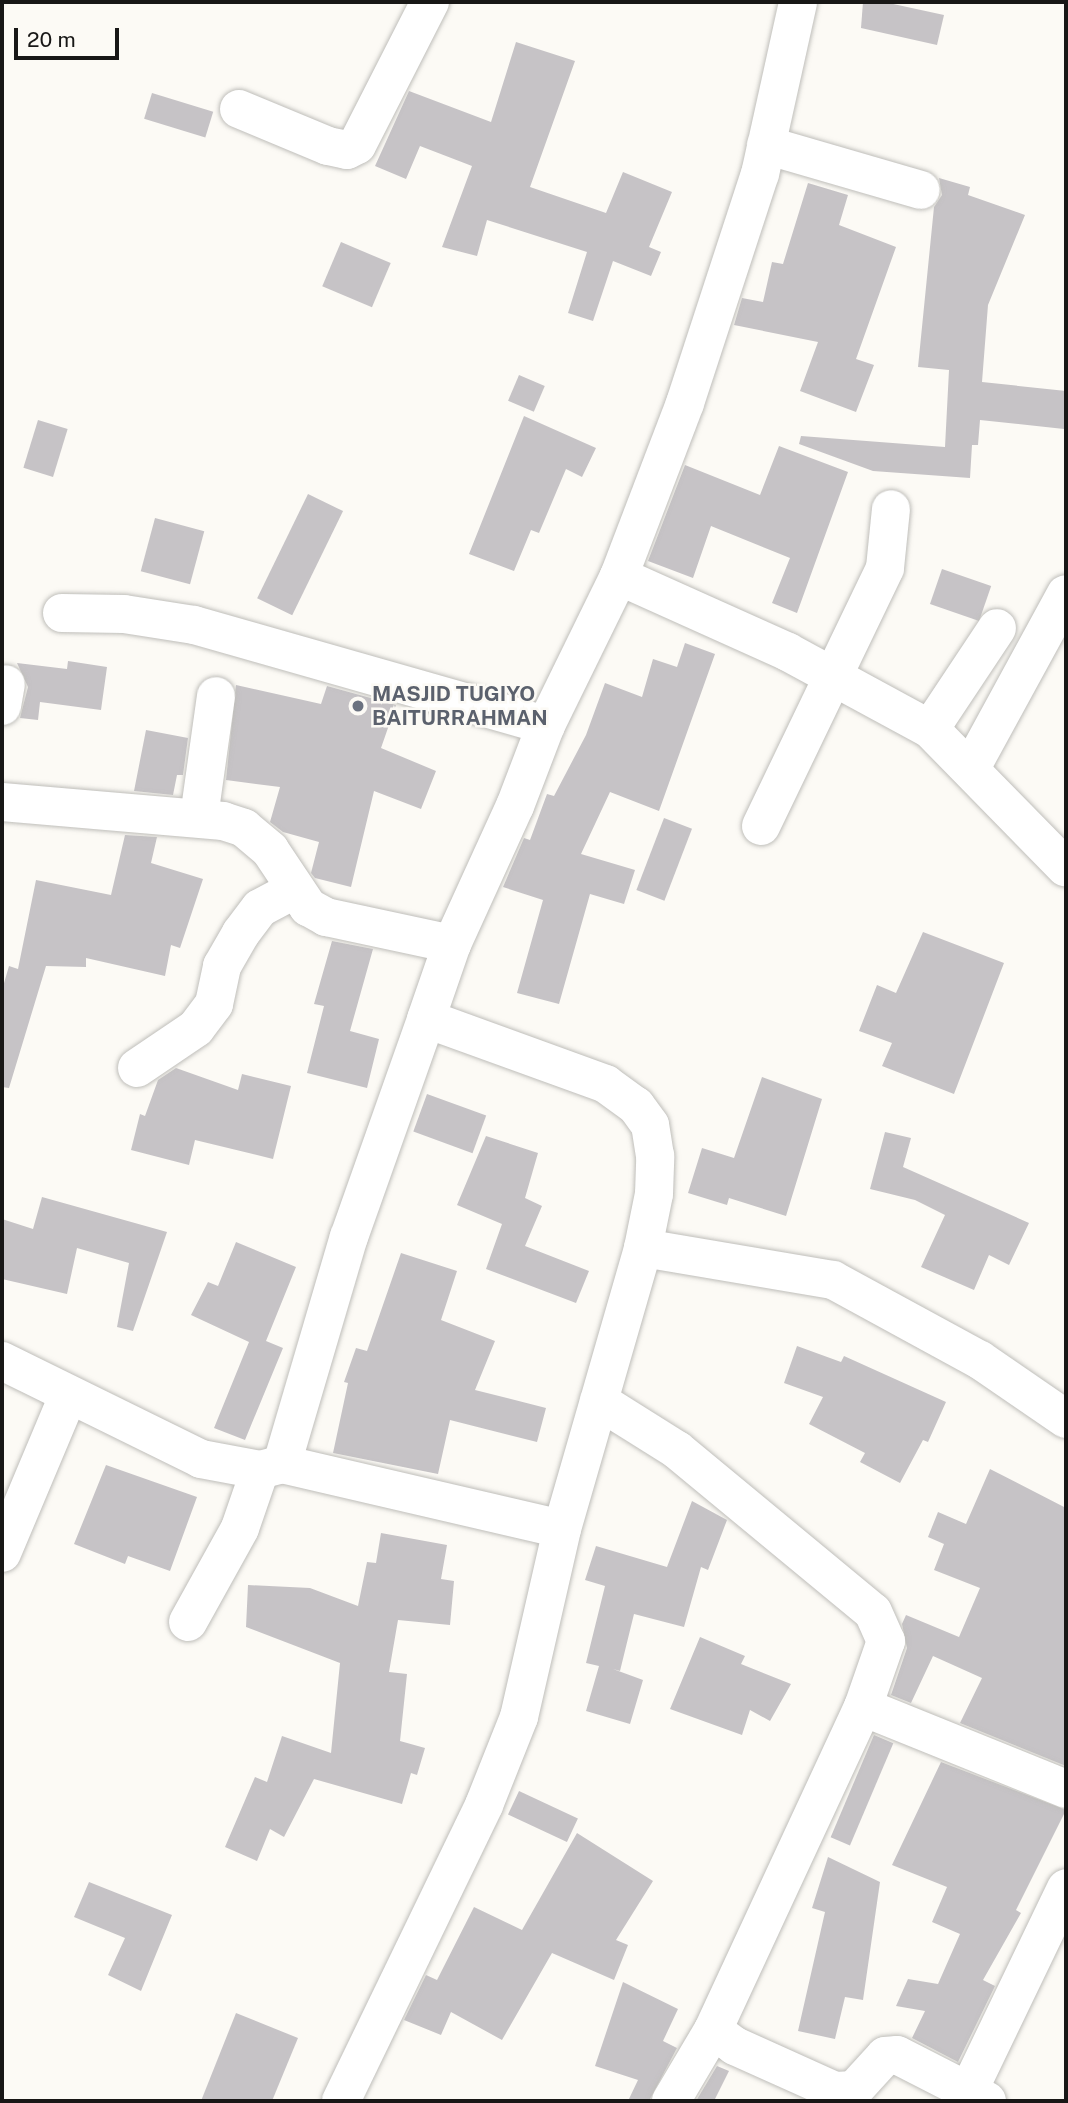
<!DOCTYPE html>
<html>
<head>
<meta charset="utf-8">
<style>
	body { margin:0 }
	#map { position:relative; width:1068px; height:2103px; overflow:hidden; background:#fcfaf5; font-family:"Public Sans",sans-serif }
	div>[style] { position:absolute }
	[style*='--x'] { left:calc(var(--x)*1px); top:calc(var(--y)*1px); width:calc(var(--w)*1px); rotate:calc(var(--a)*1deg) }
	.building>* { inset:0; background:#c6c3c6; transform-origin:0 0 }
	.roads { filter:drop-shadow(0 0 2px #bfbeba) drop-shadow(0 0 2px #bfbeba) }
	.minor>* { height:38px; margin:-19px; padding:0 19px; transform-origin:19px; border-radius:19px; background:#fff }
	.dots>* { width:19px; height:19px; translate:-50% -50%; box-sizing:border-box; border:4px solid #fcfaf5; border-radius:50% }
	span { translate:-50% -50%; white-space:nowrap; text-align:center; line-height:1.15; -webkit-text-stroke:5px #fcfaf5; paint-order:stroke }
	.worship-label { font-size:21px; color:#5b616d; font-weight:700 }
	.left { translate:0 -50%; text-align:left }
	.frame { position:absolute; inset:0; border:4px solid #181716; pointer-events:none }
	.scale { position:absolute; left:14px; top:28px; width:105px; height:32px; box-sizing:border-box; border:4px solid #181716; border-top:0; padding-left:9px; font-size:21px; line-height:24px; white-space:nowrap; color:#181716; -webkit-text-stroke:5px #fcfaf5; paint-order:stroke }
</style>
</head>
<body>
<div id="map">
	<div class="building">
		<div style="clip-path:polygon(863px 2px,884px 2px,944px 15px,937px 45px,861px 28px)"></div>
		<div style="clip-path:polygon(516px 42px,575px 61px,530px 187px,606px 213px,623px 172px,672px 192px,649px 247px,661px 252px,651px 276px,613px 261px,593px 321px,568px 313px,587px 252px,487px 220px,477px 256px,442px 247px,472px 166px,420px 146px,406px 179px,375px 166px,409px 91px,491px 122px)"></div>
		<div style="left:152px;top:93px;width:64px;height:27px;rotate:17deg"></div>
		<div style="clip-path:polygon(939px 178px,970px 187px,968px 195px,1025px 215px,988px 305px,982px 382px,1066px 391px,1064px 429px,980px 420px,978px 445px,972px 445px,970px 478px,873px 471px,799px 444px,801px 436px,945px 447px,949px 370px,918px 367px,934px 207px,942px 195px)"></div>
		<div style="clip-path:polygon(808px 183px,848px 195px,839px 225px,896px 247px,856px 359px,874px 365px,856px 412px,800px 391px,818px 342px,734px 325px,742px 298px,763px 302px,772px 262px,783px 264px)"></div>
		<div style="left:341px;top:242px;width:54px;height:48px;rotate:23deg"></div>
		<div style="left:519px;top:375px;width:28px;height:28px;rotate:23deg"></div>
		<div style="clip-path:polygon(524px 416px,596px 448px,582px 477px,566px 469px,539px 533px,531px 530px,514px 571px,469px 554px)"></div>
		<div style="left:38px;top:420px;width:31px;height:50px;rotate:17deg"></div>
		<div style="clip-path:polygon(779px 446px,848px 472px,797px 613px,772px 603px,790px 558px,711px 526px,693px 578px,648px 561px,685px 465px,760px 495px)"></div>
		<div style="left:308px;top:494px;width:39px;height:116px;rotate:26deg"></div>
		<div style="left:155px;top:518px;width:51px;height:55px;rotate:15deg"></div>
		<div style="left:942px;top:569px;width:52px;height:37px;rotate:19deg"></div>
		<div style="clip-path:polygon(685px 643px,715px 654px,659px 811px,610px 792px,581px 854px,635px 870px,624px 904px,590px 894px,559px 1004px,517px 993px,543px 900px,503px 887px,524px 838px,530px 840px,547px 794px,554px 796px,586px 735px,605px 683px,642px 697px,653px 659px,677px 667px)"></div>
		<div style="clip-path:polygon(68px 661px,107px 667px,101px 710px,40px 702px,38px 720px,20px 718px,28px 687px,17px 663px,67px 669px)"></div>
		<div style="clip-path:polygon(236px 685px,321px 704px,327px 686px,396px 705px,381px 748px,436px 771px,421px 809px,374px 791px,351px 887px,315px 878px,311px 873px,319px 842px,283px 832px,270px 822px,280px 787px,226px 780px)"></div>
		<div style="clip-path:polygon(146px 730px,188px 738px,183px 775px,177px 775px,173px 795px,134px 791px)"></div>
		<div style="left:664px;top:818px;width:30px;height:77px;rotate:21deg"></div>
		<div style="clip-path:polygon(125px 835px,157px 837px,151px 863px,203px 879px,180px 948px,171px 945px,165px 976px,86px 958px,86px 967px,46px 966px,9px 1088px,2px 1087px,2px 990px,9px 966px,18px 969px,36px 880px,111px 895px)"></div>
		<div style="clip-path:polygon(923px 932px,1004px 963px,954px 1094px,882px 1066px,892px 1043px,859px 1031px,877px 985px,896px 993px)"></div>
		<div style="clip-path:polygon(332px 941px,373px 949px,350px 1031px,379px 1039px,367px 1088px,307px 1073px,324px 1006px,314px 1004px)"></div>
		<div style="clip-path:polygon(176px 1068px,238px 1090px,242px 1074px,291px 1086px,273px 1159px,195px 1140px,189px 1165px,131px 1150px,140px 1114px,145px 1116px,158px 1080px)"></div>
		<div style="clip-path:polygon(762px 1077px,822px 1099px,786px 1216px,729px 1198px,727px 1205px,688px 1193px,702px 1148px,734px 1158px)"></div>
		<div style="left:427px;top:1094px;width:63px;height:40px;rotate:20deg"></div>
		<div style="clip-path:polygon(885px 1132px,911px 1138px,903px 1167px,1029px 1223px,1009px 1265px,989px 1255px,974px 1290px,921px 1267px,945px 1215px,915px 1200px,870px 1189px)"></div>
		<div style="clip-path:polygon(486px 1136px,538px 1153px,525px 1198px,542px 1206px,525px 1246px,589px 1271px,576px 1303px,486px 1269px,502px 1224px,457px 1205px)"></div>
		<div style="clip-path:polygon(42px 1197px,167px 1232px,133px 1331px,117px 1327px,129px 1263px,77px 1248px,67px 1294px,2px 1279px,2px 1219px,33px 1229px)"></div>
		<div style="clip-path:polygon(236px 1242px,296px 1267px,266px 1341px,283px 1348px,245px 1440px,214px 1428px,249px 1342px,191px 1315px,208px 1282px,218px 1286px)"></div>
		<div style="clip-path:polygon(401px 1253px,457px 1271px,441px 1320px,495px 1341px,475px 1390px,546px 1408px,537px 1442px,450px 1420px,438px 1474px,333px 1453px,348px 1383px,344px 1382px,356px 1348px,367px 1351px)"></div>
		<div style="clip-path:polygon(797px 1346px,841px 1362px,844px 1356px,946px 1402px,928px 1442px,923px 1440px,900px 1483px,860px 1462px,865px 1453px,809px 1424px,823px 1397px,784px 1383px)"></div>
		<div style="clip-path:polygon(106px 1465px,197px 1497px,170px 1571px,128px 1556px,125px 1564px,74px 1544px)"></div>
		<div style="clip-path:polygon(990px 1469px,1066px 1508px,1066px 1766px,960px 1723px,982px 1678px,933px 1656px,911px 1703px,891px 1695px,907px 1648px,902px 1624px,906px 1615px,959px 1637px,980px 1588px,934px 1570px,944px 1544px,928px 1537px,938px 1512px,966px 1524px)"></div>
		<div style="clip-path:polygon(692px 1501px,727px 1520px,708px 1570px,701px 1567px,684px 1627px,634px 1614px,620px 1671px,613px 1669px,643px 1680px,630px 1724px,586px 1711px,599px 1666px,586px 1663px,605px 1586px,585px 1580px,596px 1546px,667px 1567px)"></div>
		<div style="clip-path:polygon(381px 1533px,447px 1545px,441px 1579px,454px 1581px,450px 1625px,398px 1620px,389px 1672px,407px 1674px,400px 1741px,425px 1748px,417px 1775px,411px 1773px,402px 1804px,314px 1779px,284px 1837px,270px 1829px,257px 1861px,225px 1847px,255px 1777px,267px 1782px,282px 1736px,331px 1753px,340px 1663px,246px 1627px,248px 1585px,310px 1588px,358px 1606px,367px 1562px,376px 1563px)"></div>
		<div style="clip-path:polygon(700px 1637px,745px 1656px,741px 1664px,791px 1684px,770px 1721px,750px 1710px,742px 1735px,670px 1709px)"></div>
		<div style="left:874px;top:1735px;width:21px;height:111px;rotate:23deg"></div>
		<div style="clip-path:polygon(941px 1762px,1066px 1810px,1016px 1910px,1021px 1913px,983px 1980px,995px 1986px,958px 2062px,912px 2038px,925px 2011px,896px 2006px,908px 1979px,938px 1984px,960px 1934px,932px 1922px,947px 1887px,892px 1865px)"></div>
		<div style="left:519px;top:1791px;width:65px;height:26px;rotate:25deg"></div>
		<div style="clip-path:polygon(577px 1833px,653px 1881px,616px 1940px,628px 1945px,614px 1980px,552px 1953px,502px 2040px,451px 2012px,441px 2035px,404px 2020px,426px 1975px,437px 1980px,474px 1907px,522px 1930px)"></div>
		<div style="clip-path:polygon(828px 1857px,880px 1882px,863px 2000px,845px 1997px,835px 2039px,798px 2031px,825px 1912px,812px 1908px)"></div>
		<div style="clip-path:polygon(89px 1882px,172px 1915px,141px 1991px,108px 1975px,125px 1938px,74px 1917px)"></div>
		<div style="clip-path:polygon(623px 1982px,678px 2009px,663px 2041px,677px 2048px,649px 2101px,628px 2101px,638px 2080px,595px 2066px)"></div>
		<div style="clip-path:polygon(236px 2013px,298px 2038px,272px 2101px,201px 2101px)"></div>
		<div style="clip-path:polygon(717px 2066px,729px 2071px,714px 2101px,696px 2101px)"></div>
	</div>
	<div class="roads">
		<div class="minor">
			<div style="--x:239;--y:109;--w:96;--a:22.6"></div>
			<div style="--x:328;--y:146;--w:19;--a:12"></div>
			<div style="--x:347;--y:150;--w:11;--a:-27"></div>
			<div style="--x:357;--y:145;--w:161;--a:-63"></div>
			<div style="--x:766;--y:145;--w:161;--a:16.2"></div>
			<div style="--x:619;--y:576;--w:185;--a:24.2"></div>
			<div style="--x:788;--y:652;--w:162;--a:28.5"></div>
			<div style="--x:930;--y:729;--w:194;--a:45.6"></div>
			<div style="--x:62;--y:613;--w:62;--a:0.9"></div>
			<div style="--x:124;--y:614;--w:71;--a:8.9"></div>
			<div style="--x:194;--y:625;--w:366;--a:15.9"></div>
			<div style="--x:2;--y:706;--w:22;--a:-80"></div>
			<div style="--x:930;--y:729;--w:121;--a:-56.4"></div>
			<div style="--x:971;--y:768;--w:198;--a:-61.4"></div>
			<div style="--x:2;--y:802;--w:222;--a:4.9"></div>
			<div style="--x:223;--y:821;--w:22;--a:18"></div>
			<div style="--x:244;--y:828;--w:34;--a:40"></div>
			<div style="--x:270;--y:850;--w:69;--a:56.3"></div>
			<div style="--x:308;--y:907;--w:21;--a:29"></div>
			<div style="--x:326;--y:917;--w:129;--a:12.1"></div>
			<div style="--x:199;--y:817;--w:122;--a:-82"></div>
			<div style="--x:761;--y:826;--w:286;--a:-64.3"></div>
			<div style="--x:885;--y:568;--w:59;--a:-84.2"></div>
			<div style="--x:137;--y:1068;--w:71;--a:-34.1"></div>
			<div style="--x:196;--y:1028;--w:30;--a:-53"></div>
			<div style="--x:214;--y:1004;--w:39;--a:-78"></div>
			<div style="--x:222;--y:966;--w:38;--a:-60"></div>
			<div style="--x:241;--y:933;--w:31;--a:-53"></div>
			<div style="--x:260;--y:908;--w:40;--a:-28"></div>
			<div style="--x:643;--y:1248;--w:193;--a:9.6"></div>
			<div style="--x:833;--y:1280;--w:167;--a:28.6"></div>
			<div style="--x:980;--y:1360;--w:104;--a:34.5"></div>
			<div style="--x:2;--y:1361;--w:222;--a:26.2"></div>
			<div style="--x:201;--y:1459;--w:60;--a:10.6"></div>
			<div style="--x:260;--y:1470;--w:23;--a:-15"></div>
			<div style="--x:282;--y:1464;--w:237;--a:-73.6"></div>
			<div style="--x:349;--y:1237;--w:231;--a:-70.5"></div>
			<div style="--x:599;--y:1401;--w:92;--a:32.1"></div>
			<div style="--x:677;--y:1450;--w:254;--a:39.6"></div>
			<div style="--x:873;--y:1612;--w:32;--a:66"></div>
			<div style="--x:886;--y:1641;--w:70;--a:109.2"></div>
			<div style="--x:282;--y:1464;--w:287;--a:13.1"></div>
			<div style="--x:2;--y:1553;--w:170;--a:-67.2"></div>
			<div style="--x:188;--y:1622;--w:107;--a:-61"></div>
			<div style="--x:240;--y:1528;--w:61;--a:-71"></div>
			<div style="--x:968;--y:2092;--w:226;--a:-64.3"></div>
			<div style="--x:341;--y:2101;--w:329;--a:-64.2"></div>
			<div style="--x:484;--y:1805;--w:95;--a:-68.3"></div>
			<div style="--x:519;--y:1717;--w:193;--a:-77.1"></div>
			<div style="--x:562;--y:1529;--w:292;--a:-73.9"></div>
			<div style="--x:643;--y:1248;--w:55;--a:-78.5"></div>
			<div style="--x:654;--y:1194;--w:38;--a:-88"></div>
			<div style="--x:655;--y:1156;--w:31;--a:-99"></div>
			<div style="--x:650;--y:1125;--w:24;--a:-126"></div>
			<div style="--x:636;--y:1106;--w:37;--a:-144"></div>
			<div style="--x:606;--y:1084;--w:191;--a:-160.1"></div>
			<div style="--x:426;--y:1019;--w:79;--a:-70.9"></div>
			<div style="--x:452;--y:944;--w:152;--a:-65.5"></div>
			<div style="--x:515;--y:806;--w:87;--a:-69.1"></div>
			<div style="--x:546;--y:725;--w:166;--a:-63.9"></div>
			<div style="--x:619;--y:576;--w:185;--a:-69.1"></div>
			<div style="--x:685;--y:403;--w:241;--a:-71.9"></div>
			<div style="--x:760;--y:174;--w:176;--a:-77.5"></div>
			<div style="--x:671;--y:2101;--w:82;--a:-59.4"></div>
			<div style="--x:987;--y:2101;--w:101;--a:-152.9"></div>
			<div style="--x:897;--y:2055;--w:12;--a:175"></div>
			<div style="--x:885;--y:2056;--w:46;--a:132.4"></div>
			<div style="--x:854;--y:2090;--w:19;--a:177"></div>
			<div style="--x:835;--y:2091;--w:110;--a:-155.8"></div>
			<div style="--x:735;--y:2046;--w:27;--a:-144"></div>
			<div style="--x:713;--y:2030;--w:356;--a:-65.1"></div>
			<div style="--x:863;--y:1707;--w:219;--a:22"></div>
		</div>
	</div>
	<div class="dots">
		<div style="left:358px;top:706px;background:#6b7280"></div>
	</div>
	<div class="worship-label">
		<span class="left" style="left:372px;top:706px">MASJID TUGIYO<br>BAITURRAHMAN</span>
	</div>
	<div class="frame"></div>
	<div class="scale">20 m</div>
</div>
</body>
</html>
